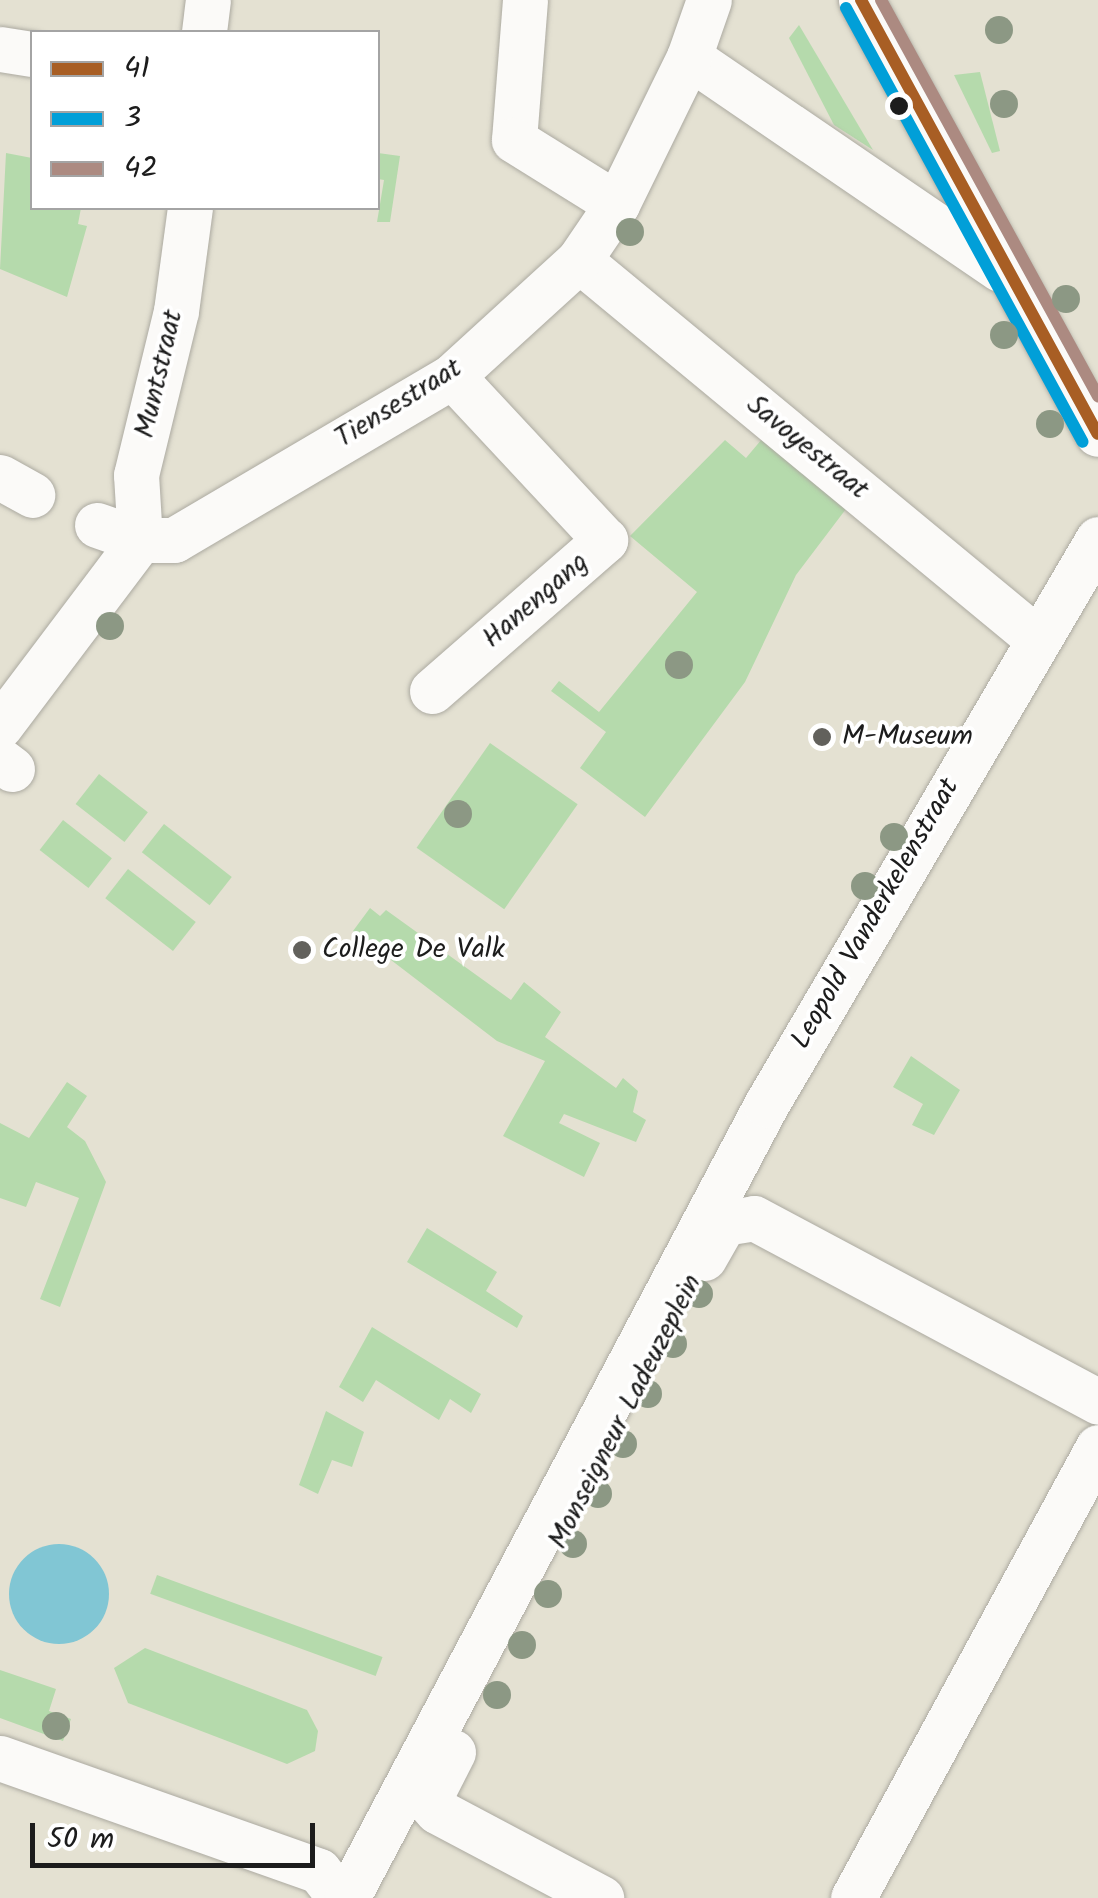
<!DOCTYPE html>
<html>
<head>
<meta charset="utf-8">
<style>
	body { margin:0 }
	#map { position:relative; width:1098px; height:1898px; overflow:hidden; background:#e4e1d2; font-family:Kalam,sans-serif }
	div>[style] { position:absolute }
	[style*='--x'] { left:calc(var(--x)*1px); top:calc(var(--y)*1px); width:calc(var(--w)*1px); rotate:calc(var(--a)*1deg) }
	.green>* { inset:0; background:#b5daac; transform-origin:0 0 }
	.water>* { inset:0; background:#81c6d4 }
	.round { border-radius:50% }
	.roads { filter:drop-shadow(0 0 2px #acaaa1) drop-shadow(0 0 2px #acaaa1) }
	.minor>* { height:45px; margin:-22.5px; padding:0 22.5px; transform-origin:22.5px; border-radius:22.5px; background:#fbfaf8 }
	.bus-1>* { height:12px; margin:-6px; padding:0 6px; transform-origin:6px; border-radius:6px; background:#a85e24 }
	.bus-2>* { height:12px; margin:-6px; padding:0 6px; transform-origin:6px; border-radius:6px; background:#019fd8 }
	.bus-3>* { height:12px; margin:-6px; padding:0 6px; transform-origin:6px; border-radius:6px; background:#ac8a81 }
	.trees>* { width:28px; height:28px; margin:-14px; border-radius:50%; background:#8c9884 }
	.dots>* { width:28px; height:28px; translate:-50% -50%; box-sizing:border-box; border:5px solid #fff; border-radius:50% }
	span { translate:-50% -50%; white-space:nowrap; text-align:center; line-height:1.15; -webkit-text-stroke:8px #fff; paint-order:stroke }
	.street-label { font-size:28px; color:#1c1c1c }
	.poi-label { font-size:28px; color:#1c1c1c }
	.left { translate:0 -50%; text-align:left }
	.legend { position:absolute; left:30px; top:30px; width:350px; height:180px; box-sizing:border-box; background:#fff; border:2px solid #a4a4a4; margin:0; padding:12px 18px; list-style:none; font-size:30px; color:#1c1c1c }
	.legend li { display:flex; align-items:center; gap:20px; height:50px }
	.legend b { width:50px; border:2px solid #a4a4a4 }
	.scale { position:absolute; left:30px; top:1823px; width:285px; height:45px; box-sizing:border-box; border:5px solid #1c1c1c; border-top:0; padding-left:12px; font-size:30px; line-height:35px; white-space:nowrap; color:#1c1c1c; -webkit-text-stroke:8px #fff; paint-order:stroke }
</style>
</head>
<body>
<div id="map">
	<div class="green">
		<div style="clip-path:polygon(799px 25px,873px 150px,834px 125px,789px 38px)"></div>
		<div style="clip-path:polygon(980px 72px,1000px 151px,992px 153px,954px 75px)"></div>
		<div style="clip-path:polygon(6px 153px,32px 158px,32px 208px,81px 208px,78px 224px,87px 226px,67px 297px,0 269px)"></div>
		<div style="clip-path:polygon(378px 153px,400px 156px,390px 222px,377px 222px,384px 180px,378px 179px)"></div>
		<div style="clip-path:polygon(762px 439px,849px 505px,796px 575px,745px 682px,645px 817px,580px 768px,606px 732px,551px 691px,559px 681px,599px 712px,697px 592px,630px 536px,725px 440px,746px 458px)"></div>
		<div style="left:490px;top:743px;width:107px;height:128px;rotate:35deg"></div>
		<div style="left:99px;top:774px;width:62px;height:38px;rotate:38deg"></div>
		<div style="left:63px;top:820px;width:62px;height:38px;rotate:38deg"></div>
		<div style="left:164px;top:824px;width:86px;height:36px;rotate:38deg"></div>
		<div style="left:128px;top:869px;width:86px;height:37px;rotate:38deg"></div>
		<div style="clip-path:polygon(370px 908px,380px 916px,386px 910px,511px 1000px,524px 982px,561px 1012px,545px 1037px,616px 1088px,623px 1078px,638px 1091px,633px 1112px,646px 1120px,636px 1142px,564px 1114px,559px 1123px,600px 1143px,584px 1177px,503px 1136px,545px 1061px,497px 1041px,353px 931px)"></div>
		<div style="clip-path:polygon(911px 1056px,960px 1090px,934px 1135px,912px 1125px,923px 1104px,893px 1087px)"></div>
		<div style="clip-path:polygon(67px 1082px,87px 1096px,67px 1127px,85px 1141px,106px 1182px,60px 1307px,40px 1299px,79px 1198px,36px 1182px,26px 1207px,0 1198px,0 1123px,29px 1138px)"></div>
		<div style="clip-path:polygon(427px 1228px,497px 1272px,486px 1291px,523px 1316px,517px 1328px,407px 1262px)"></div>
		<div style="clip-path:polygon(372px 1327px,481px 1394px,471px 1413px,450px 1399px,439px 1420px,376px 1380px,363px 1402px,339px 1387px)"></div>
		<div style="clip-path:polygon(326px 1411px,364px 1432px,352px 1467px,332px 1460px,318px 1494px,299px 1485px)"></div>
		<div style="left:157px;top:1575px;width:240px;height:20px;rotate:20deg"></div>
		<div style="clip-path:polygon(145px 1648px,307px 1710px,318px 1731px,315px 1751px,287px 1764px,128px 1703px,114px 1668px)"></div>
		<div style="clip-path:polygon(0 1670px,56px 1689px,49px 1711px,71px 1719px,63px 1741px,0 1718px)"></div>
	</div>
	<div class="water">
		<div class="round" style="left:9px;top:1544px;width:100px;height:100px"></div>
	</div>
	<div class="roads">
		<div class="minor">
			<div style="--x:525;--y:0;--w:140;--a:94.5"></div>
			<div style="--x:514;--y:140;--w:121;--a:31.9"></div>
			<div style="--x:861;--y:0;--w:494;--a:61.4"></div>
			<div style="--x:204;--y:32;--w:32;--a:-83"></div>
			<div style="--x:0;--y:49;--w:32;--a:9"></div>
			<div style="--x:689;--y:57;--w:376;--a:34.3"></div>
			<div style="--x:579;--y:260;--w:592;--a:39.58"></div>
			<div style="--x:0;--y:477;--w:37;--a:29"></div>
			<div style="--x:97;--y:525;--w:46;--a:19.2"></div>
			<div style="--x:140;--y:540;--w:34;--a:0"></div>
			<div style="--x:174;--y:540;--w:323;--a:-30.5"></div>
			<div style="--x:452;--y:376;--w:172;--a:-42.4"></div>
			<div style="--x:579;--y:260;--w:68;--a:-55.8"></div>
			<div style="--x:617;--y:204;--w:164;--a:-63.9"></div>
			<div style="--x:689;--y:57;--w:60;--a:-70.7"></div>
			<div style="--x:140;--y:540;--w:65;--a:-93.5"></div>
			<div style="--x:136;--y:475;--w:169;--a:-76.3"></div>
			<div style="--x:176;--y:311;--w:104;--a:-82.3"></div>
			<div style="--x:432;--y:691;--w:230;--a:-41.1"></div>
			<div style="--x:605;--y:540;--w:224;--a:-133"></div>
			<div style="--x:0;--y:726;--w:233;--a:-53"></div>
			<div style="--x:0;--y:760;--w:15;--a:37"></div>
			<div style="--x:704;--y:1258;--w:40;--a:-60.3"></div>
			<div style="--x:724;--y:1223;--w:30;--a:-9"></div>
			<div style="--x:754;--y:1218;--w:390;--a:28.1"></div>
			<div style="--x:453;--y:1752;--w:55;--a:117"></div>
			<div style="--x:428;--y:1801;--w:13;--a:48"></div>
			<div style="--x:437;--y:1811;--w:186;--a:27.9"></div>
			<div style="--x:0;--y:1758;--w:338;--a:19.5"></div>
			<div style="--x:319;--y:1871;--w:34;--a:52"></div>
			<div style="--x:347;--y:1898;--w:897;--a:-62.15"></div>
			<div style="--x:766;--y:1105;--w:656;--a:-59.61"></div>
			<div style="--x:853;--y:1898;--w:513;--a:-61.49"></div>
		</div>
	</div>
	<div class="bus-1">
		<div style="--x:861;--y:0;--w:494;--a:61.4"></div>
	</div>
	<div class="bus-2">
		<div style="--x:846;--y:8;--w:494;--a:61.4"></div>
	</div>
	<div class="bus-3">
		<div style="--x:881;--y:0;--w:452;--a:61.3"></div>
	</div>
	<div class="trees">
		<div style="left:999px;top:30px"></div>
		<div style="left:1004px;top:104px"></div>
		<div style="left:630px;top:232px"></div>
		<div style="left:1066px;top:299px"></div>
		<div style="left:1004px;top:335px"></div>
		<div style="left:1050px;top:424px"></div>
		<div style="left:110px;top:626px"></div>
		<div style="left:679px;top:665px"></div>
		<div style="left:458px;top:814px"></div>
		<div style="left:894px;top:837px"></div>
		<div style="left:865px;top:886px"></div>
		<div style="left:699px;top:1294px"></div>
		<div style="left:673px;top:1344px"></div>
		<div style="left:648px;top:1394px"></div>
		<div style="left:623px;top:1444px"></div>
		<div style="left:598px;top:1494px"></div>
		<div style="left:573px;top:1544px"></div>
		<div style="left:548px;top:1594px"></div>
		<div style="left:522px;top:1645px"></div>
		<div style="left:497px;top:1695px"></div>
		<div style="left:56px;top:1726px"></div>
	</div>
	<div class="dots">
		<div style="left:899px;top:106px;background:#1c1c1c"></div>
		<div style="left:822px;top:737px;background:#62615c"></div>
		<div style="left:302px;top:950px;background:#62615c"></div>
	</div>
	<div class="street-label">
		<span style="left:160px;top:374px;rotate:-77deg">Muntstraat</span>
		<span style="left:399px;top:404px;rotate:-32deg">Tiensestraat</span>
		<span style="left:807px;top:448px;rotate:39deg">Savoyestraat</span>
		<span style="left:536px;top:601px;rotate:-41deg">Hanengang</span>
		<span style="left:876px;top:914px;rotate:-60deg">Leopold Vanderkelenstraat</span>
		<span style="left:626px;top:1412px;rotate:-63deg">Monseigneur Ladeuzeplein</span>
	</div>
	<div class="poi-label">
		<span class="left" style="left:842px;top:737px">M-Museum</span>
		<span class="left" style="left:322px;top:950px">College De Valk</span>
	</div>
	<ul class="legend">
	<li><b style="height:12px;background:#a85e24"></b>41</li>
	<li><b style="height:12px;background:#019fd8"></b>3</li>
	<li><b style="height:12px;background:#ac8a81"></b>42</li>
	</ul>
	<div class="scale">50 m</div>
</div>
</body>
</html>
